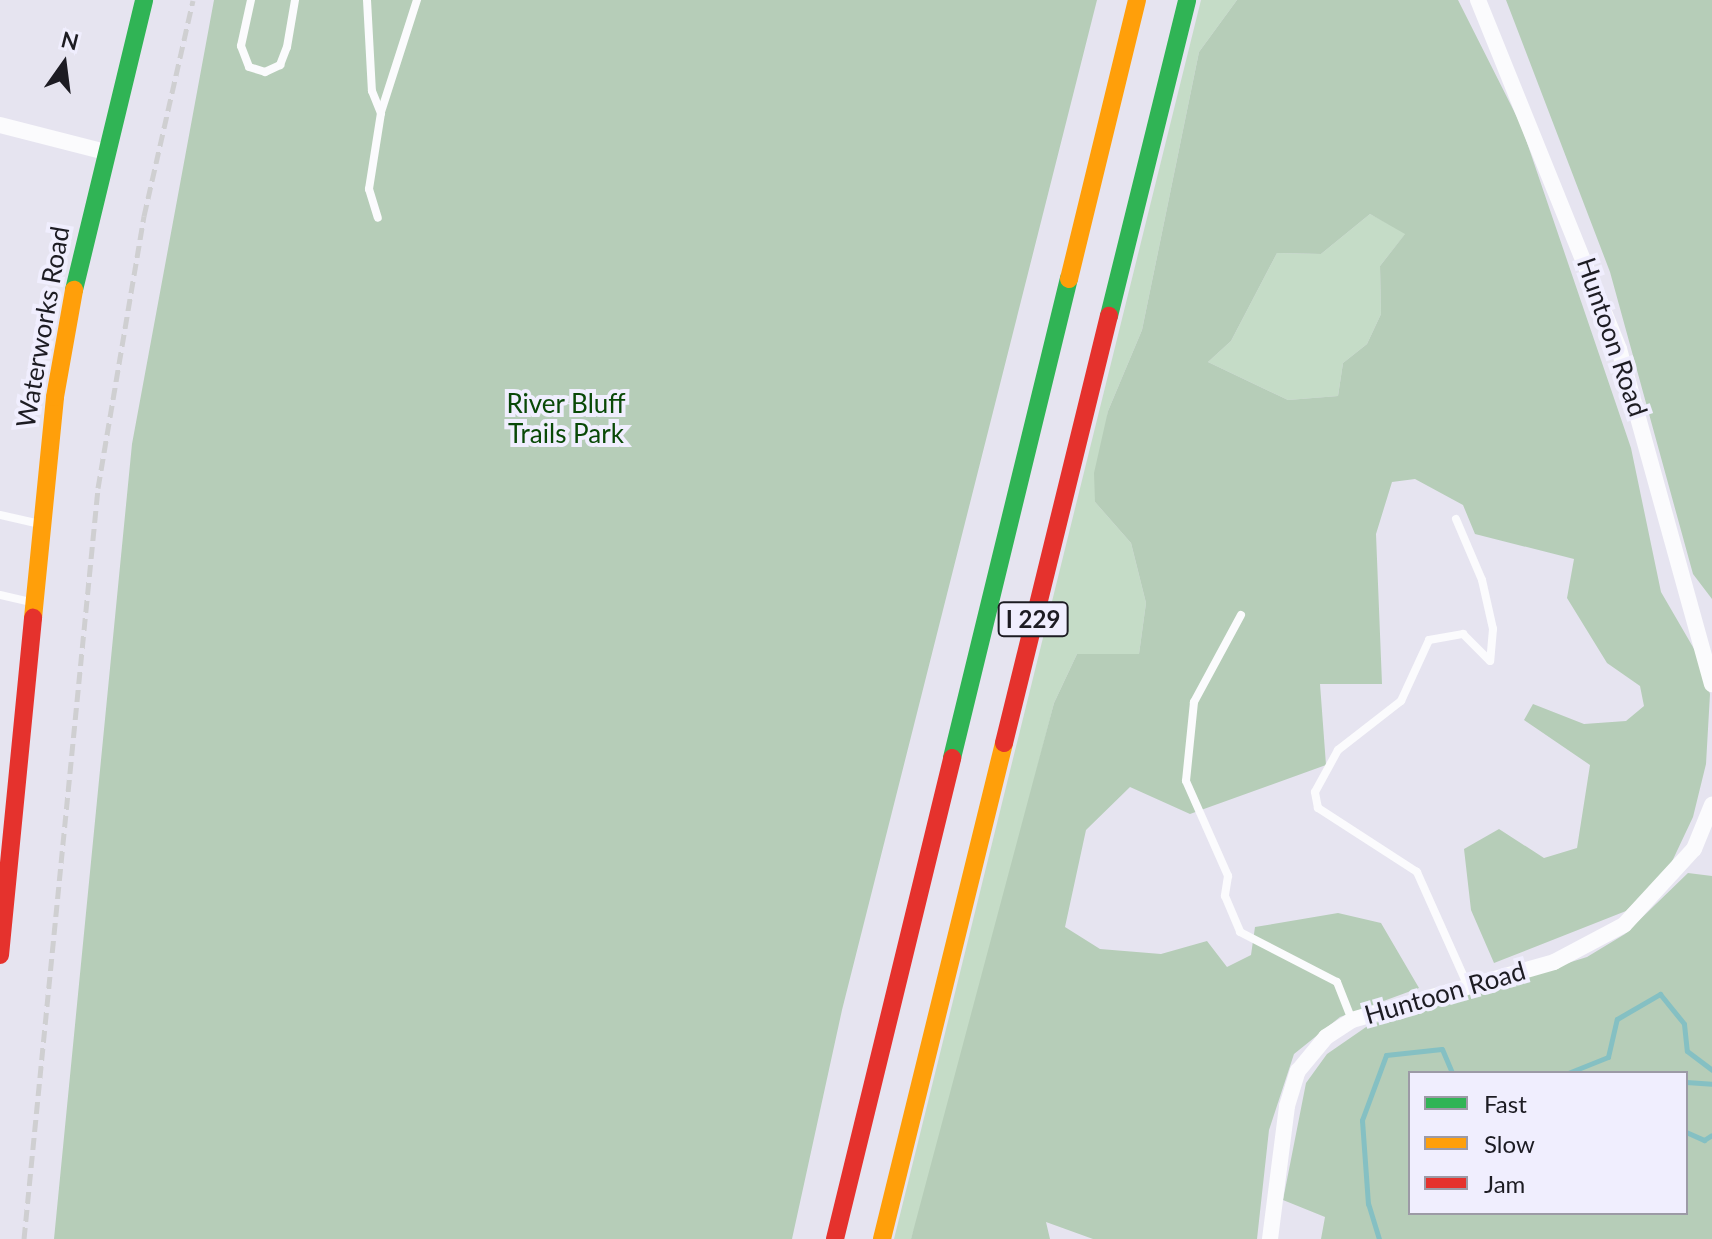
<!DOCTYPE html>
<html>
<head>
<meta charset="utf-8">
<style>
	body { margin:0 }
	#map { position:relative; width:1712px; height:1239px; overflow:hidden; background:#e6e4f0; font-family:Lato,sans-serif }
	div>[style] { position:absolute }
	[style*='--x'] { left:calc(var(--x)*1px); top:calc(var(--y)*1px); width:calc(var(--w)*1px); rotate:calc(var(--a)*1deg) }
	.green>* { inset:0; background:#c5dcc7 }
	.forest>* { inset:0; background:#b6cdb8 }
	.stream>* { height:5px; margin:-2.5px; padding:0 2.5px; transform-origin:2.5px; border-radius:2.5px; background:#85c0c3 }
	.lane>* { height:8px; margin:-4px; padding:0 4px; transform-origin:4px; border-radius:4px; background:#fbfbfd }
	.street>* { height:16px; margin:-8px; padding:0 8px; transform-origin:8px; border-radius:8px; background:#fbfbfd }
	.fast>* { height:18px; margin:-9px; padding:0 9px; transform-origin:9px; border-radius:9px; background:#30b455 }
	.slow>* { height:18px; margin:-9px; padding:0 9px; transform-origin:9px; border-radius:9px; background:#ff9f0a }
	.jam>* { height:18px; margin:-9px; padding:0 9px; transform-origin:9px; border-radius:9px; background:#e5322d }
	.rail>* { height:5px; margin-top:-2.5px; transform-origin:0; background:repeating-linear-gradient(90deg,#cfcfd1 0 12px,transparent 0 18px) }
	span { translate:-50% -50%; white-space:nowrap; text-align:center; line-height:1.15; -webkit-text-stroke:8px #f0eefe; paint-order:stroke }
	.shield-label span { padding:2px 6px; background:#f0eefe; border:2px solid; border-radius:6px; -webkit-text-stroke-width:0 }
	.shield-label { font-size:24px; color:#1d1c23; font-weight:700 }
	.street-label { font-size:26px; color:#1d1c23 }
	.park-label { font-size:26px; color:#094907 }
	.legend { position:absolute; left:1408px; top:1071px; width:280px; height:144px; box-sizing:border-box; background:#f0eefe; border:2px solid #9c9aa6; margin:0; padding:10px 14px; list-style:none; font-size:24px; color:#1d1c23 }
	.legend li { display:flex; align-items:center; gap:16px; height:40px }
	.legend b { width:40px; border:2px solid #9c9aa6 }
	.north { position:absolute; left:24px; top:24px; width:80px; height:80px; -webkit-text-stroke:6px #f0eefe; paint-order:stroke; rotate:14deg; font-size:22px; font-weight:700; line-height:32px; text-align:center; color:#1d1c23 }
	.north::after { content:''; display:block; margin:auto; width:28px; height:36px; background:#1d1c23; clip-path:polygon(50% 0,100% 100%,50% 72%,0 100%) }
</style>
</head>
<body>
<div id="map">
	<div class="green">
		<div style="clip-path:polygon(1201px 0,1237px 0,1199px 52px,1142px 330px,1108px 411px,1095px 502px,1131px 543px,1146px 603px,1139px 654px,1077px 654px,1054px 703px,935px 1164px,911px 1239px,894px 1239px)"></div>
		<div style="clip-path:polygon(1370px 214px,1406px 233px,1380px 266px,1381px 314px,1367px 344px,1343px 363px,1338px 396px,1288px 400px,1208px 362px,1231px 341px,1277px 253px,1321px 254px)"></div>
	</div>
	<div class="forest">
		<div style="clip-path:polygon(214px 0,1097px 0,842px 1010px,792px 1239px,54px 1239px,132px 444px)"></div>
		<div style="clip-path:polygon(evenodd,1237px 0,1458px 0,1521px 125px,1631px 448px,1661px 592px,1697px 654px,1710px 694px,1706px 764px,1693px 817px,1668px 870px,1626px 911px,1494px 963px,1471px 910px,1464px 849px,1499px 829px,1544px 858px,1577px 848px,1590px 765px,1524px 720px,1533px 704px,1584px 724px,1626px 721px,1644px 706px,1640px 686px,1607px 663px,1567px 598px,1574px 559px,1475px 534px,1463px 505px,1415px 479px,1392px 482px,1376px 534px,1382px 684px,1320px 684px,1326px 765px,1190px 814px,1130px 787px,1086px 830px,1065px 927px,1100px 949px,1161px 954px,1207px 941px,1227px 967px,1251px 955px,1255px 927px,1338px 913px,1381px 923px,1419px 988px,1340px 1017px,1294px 1054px,1269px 1130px,1257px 1239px,1093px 1239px,1046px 1222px,1050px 1239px,911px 1239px,1054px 703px,1077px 654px,1139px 654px,1146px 603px,1131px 543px,1095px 502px,1094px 473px,1108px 411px,1142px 330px,1199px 52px,1237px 0,1370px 214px,1405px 234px,1380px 266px,1381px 314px,1367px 344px,1343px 363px,1338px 396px,1288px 400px,1208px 362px,1231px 341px,1277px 253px,1321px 254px,1370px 214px)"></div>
		<div style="clip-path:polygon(1506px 0,1712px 0,1712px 599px,1693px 574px,1610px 272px)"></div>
		<div style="clip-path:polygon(evenodd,1688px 873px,1712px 876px,1712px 1239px,1321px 1239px,1325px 1217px,1283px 1200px,1306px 1083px,1327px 1054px,1369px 1025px,1587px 957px,1625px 934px,1688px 873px,1410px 1073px,1686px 1073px,1686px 1213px,1410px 1213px,1410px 1073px)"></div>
	</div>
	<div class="stream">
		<div style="--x:1568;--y:1073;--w:43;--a:-21.8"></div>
		<div style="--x:1608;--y:1057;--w:39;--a:-77"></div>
		<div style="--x:1617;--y:1019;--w:50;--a:-30.2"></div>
		<div style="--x:1660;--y:994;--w:38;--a:51"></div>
		<div style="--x:1684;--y:1024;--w:27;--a:84"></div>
		<div style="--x:1687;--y:1051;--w:31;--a:37"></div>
		<div style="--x:1686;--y:1082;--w:26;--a:4"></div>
		<div style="--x:1686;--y:1132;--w:20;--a:24"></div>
		<div style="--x:1704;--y:1140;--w:9;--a:-32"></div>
		<div style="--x:1379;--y:1239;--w:37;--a:-107"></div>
		<div style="--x:1368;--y:1204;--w:84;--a:-94.1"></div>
		<div style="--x:1362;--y:1120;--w:69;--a:-69.7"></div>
		<div style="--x:1386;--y:1055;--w:56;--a:-6.1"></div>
		<div style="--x:1442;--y:1049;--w:26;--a:67"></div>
	</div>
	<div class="lane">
		<div style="--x:251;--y:0;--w:47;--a:102.3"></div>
		<div style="--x:241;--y:46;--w:22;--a:69"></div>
		<div style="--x:249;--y:67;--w:17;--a:17"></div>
		<div style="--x:265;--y:72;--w:17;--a:-25"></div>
		<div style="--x:280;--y:65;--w:19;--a:-69"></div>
		<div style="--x:287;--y:47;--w:48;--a:-80.3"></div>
		<div style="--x:367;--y:0;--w:91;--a:86.9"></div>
		<div style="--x:372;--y:91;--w:24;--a:68"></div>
		<div style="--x:381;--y:113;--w:77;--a:99"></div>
		<div style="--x:369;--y:189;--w:30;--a:73"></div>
		<div style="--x:381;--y:112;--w:118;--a:-72.2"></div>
		<div style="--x:0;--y:515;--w:41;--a:12.7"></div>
		<div style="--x:1456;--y:519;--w:66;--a:66.9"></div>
		<div style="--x:1482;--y:580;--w:50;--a:77.3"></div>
		<div style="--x:1493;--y:629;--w:32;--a:95"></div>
		<div style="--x:0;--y:595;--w:32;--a:13"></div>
		<div style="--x:1241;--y:615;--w:99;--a:118.4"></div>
		<div style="--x:1194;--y:702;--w:79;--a:95.8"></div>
		<div style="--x:1186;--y:781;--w:104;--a:66.1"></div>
		<div style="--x:1228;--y:876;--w:20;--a:99"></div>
		<div style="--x:1225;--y:896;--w:39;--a:67"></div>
		<div style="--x:1240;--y:932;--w:109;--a:27.3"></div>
		<div style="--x:1337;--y:982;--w:41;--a:68.5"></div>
		<div style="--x:1467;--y:984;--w:123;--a:-114.1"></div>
		<div style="--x:1417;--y:872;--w:118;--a:-147.1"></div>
		<div style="--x:1318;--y:808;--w:16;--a:-101"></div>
		<div style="--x:1315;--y:792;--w:48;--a:-61.3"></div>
		<div style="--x:1338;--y:750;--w:80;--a:-37.9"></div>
		<div style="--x:1401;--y:701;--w:67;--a:-65.3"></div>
		<div style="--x:1429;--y:640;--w:35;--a:-10"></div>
		<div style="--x:1463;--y:634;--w:38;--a:45"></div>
	</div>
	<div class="street">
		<div style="--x:1478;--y:0;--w:376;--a:68"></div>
		<div style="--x:1619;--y:349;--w:348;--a:74.5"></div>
		<div style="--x:0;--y:125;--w:108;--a:14.4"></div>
		<div style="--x:1270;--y:1239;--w:134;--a:-82.7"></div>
		<div style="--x:1287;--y:1106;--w:37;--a:-73"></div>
		<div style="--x:1298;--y:1071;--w:44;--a:-50.5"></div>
		<div style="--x:1326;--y:1037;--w:31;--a:-33"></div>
		<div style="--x:1352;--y:1020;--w:210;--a:-16"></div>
		<div style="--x:1554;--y:962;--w:79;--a:-27.9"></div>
		<div style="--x:1624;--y:925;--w:103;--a:-47.4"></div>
		<div style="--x:1694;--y:849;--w:48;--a:-67.8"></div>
	</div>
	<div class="fast">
		<div style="--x:74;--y:290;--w:298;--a:-76.4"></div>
		<div style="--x:1109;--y:316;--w:325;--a:-76.1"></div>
		<div style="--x:952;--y:758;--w:493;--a:-76.3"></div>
	</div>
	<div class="slow">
		<div style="--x:1069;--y:279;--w:287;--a:-76.3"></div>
		<div style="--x:33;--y:618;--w:222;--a:-84.3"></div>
		<div style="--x:55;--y:397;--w:109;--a:-79.9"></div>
		<div style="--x:882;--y:1239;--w:511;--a:-76.18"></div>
	</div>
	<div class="jam">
		<div style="--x:1004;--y:743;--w:440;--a:-76.2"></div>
		<div style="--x:0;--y:955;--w:339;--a:-84.4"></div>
		<div style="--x:835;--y:1239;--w:495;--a:-76.3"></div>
	</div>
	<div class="rail">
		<div style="--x:24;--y:1239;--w:755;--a:-84.37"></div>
		<div style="--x:98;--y:488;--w:276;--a:-80.4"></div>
		<div style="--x:144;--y:216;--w:221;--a:-77.2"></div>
	</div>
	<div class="shield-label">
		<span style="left:1033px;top:619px">I 229</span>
	</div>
	<div class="street-label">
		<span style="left:43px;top:327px;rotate:-80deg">Waterworks Road</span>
		<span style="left:1612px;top:337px;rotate:71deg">Huntoon Road</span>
		<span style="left:1445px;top:993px;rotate:-16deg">Huntoon Road</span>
	</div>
	<div class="park-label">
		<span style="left:566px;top:419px">River Bluff<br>Trails Park</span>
	</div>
	<ul class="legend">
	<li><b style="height:10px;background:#30b455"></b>Fast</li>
	<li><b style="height:10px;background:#ff9f0a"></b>Slow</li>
	<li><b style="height:10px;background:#e5322d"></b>Jam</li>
	</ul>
	<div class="north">N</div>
</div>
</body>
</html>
